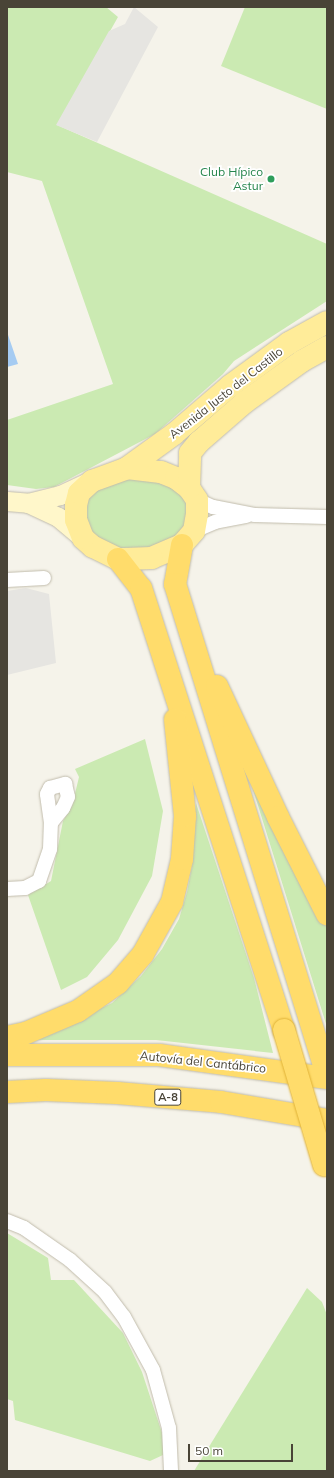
<!DOCTYPE html>
<html>
<head>
<meta charset="utf-8">
<style>
	body { margin:0 }
	#map { position:relative; width:334px; height:1478px; overflow:hidden; background:#f5f3ea; font-family:Mulish,sans-serif }
	div>[style] { position:absolute }
	[style*='--x'] { left:calc(var(--x)*1px); top:calc(var(--y)*1px); width:calc(var(--w)*1px); rotate:calc(var(--a)*1deg) }
	.green>* { inset:0; background:#cbeab2 }
	.parking>* { inset:0; background:#e6e5e1 }
	.water>* { inset:0; background:#a5cbf2 }
	.roads { filter:drop-shadow(0 0 1px #c1bcac) drop-shadow(0 0 1px #c1bcac) }
	.street>* { height:14px; margin:-7px; padding:0 7px; transform-origin:7px; border-radius:7px; background:#fff }
	.secondary>* { height:19px; margin:-9.5px; padding:0 9.5px; transform-origin:9.5px; border-radius:9.5px; background:#fff7ca }
	.primary>* { height:22px; margin:-11px; padding:0 11px; transform-origin:11px; border-radius:11px; background:#ffec99 }
	.highway>* { height:22px; margin:-11px; padding:0 11px; transform-origin:11px; border-radius:11px; background:#ffdc6b }
	.bridges { filter:drop-shadow(0 0 1px #e1b337) drop-shadow(0 0 1px #e1b337) }
	.highway-bridge>* { height:22px; margin:-11px; padding:0 11px; transform-origin:11px; border-radius:11px; background:#ffdc6b }
	.dots>* { width:11px; height:11px; translate:-50% -50%; box-sizing:border-box; border:2px solid #fff; border-radius:50% }
	span { translate:-50% -50%; white-space:nowrap; text-align:center; line-height:1.15; -webkit-text-stroke:3.5px #fff; paint-order:stroke }
	.shield-label span { padding:1px 3px; background:#fff; border:1px solid; border-radius:3px; -webkit-text-stroke-width:0 }
	.shield-label { font-size:11px; color:#494437; font-weight:700 }
	.leisure-label { font-size:12px; color:#27864d }
	.right { translate:-100% -50%; text-align:right }
	.street-label { font-size:12px; color:#494437 }
	.frame { position:absolute; inset:0; border:8px solid #494437; pointer-events:none }
	.scale { position:absolute; left:188px; top:1444px; width:105px; height:18px; box-sizing:border-box; border:2px solid #494437; border-top:0; padding-left:5px; font-size:12px; line-height:14px; white-space:nowrap; color:#494437; -webkit-text-stroke:3px #fff; paint-order:stroke }
</style>
</head>
<body>
<div id="map">
	<div class="green">
		<div style="clip-path:polygon(7px 7px,106px 7px,118px 17px,57px 125px,327px 244px,327px 301px,234px 361px,223px 374px,155px 434px,54px 487px,36px 489px,7px 485px,7px 420px,113px 384px,42px 181px,7px 172px)"></div>
		<div style="clip-path:polygon(245px 7px,327px 7px,327px 109px,221px 66px)"></div>
		<div style="clip-path:polygon(109px 473px,189px 488px,194px 531px,152px 558px,93px 547px,79px 493px)"></div>
		<div style="clip-path:polygon(145px 739px,163px 811px,152px 876px,118px 940px,87px 977px,61px 990px,28px 895px,51px 881px,63px 821px,72px 806px,79px 777px,75px 769px)"></div>
		<div style="clip-path:polygon(250px 780px,317px 913px,327px 926px,327px 1027px)"></div>
		<div style="clip-path:polygon(196px 803px,254px 978px,273px 1053px,156px 1040px,33px 1040px,112px 1003px,141px 976px,162px 949px,179px 919px,187px 892px,192px 866px)"></div>
		<div style="clip-path:polygon(7px 1233px,48px 1258px,51px 1280px,74px 1280px,123px 1333px,142px 1372px,164px 1439px,163px 1455px,150px 1461px,15px 1420px,13px 1401px,7px 1399px)"></div>
		<div style="clip-path:polygon(307px 1288px,322px 1302px,327px 1315px,327px 1471px,194px 1471px)"></div>
	</div>
	<div class="parking">
		<div style="clip-path:polygon(134px 7px,158px 27px,97px 142px,56px 125px,109px 31px,125px 24px)"></div>
		<div style="clip-path:polygon(26px 588px,49px 594px,56px 663px,7px 675px,7px 591px)"></div>
	</div>
	<div class="water">
		<div style="clip-path:polygon(7px 332px,18px 364px,7px 367px)"></div>
	</div>
	<div class="roads">
		<div class="street">
			<div style="--x:197;--y:500;--w:17;--a:24"></div>
			<div style="--x:213;--y:507;--w:43;--a:10.8"></div>
			<div style="--x:255;--y:515;--w:72;--a:1.6"></div>
			<div style="--x:194;--y:531;--w:23;--a:-23"></div>
			<div style="--x:215;--y:522;--w:32;--a:-11"></div>
			<div style="--x:7;--y:580;--w:37;--a:-3"></div>
			<div style="--x:7;--y:889;--w:18;--a:-3"></div>
			<div style="--x:25;--y:888;--w:16;--a:-27"></div>
			<div style="--x:39;--y:881;--w:34;--a:-71"></div>
			<div style="--x:50;--y:849;--w:26;--a:-88"></div>
			<div style="--x:51;--y:823;--w:29;--a:-98"></div>
			<div style="--x:47;--y:794;--w:7;--a:-63"></div>
			<div style="--x:50;--y:788;--w:16;--a:-15"></div>
			<div style="--x:65;--y:784;--w:13;--a:77"></div>
			<div style="--x:68;--y:797;--w:12;--a:114"></div>
			<div style="--x:63;--y:808;--w:19;--a:129"></div>
			<div style="--x:7;--y:1221;--w:18;--a:22"></div>
			<div style="--x:24;--y:1228;--w:56;--a:34.8"></div>
			<div style="--x:70;--y:1260;--w:47;--a:42.4"></div>
			<div style="--x:105;--y:1292;--w:31;--a:53"></div>
			<div style="--x:124;--y:1317;--w:60;--a:61.3"></div>
			<div style="--x:153;--y:1370;--w:60;--a:74.6"></div>
			<div style="--x:169;--y:1428;--w:43;--a:87.3"></div>
		</div>
		<div class="secondary">
			<div style="--x:7;--y:501;--w:21;--a:5"></div>
			<div style="--x:28;--y:503;--w:33;--a:25"></div>
			<div style="--x:58;--y:517;--w:33;--a:40"></div>
			<div style="--x:28;--y:503;--w:33;--a:-14"></div>
			<div style="--x:60;--y:495;--w:33;--a:-25"></div>
		</div>
		<div class="primary">
			<div style="--x:127;--y:468;--w:34;--a:7"></div>
			<div style="--x:161;--y:472;--w:16;--a:22"></div>
			<div style="--x:176;--y:478;--w:16;--a:38"></div>
			<div style="--x:189;--y:488;--w:14;--a:56"></div>
			<div style="--x:197;--y:500;--w:14;--a:90"></div>
			<div style="--x:197;--y:514;--w:17;--a:100"></div>
			<div style="--x:194;--y:531;--w:18;--a:131"></div>
			<div style="--x:182;--y:545;--w:33;--a:157"></div>
			<div style="--x:152;--y:558;--w:34;--a:178"></div>
			<div style="--x:118;--y:559;--w:28;--a:-154"></div>
			<div style="--x:93;--y:547;--w:13;--a:-138"></div>
			<div style="--x:83;--y:538;--w:19;--a:-111"></div>
			<div style="--x:76;--y:520;--w:15;--a:-90"></div>
			<div style="--x:76;--y:505;--w:12;--a:-76"></div>
			<div style="--x:79;--y:493;--w:18;--a:-43"></div>
			<div style="--x:92;--y:481;--w:37;--a:-20"></div>
			<div style="--x:127;--y:468;--w:58;--a:-35.9"></div>
			<div style="--x:174;--y:434;--w:74;--a:-40.6"></div>
			<div style="--x:230;--y:386;--w:73;--a:-36.1"></div>
			<div style="--x:289;--y:343;--w:43;--a:-28.9"></div>
			<div style="--x:189;--y:488;--w:35;--a:-88"></div>
			<div style="--x:190;--y:453;--w:14;--a:-51"></div>
			<div style="--x:199;--y:442;--w:61;--a:-41"></div>
			<div style="--x:245;--y:402;--w:70;--a:-35.7"></div>
			<div style="--x:302;--y:361;--w:29;--a:-29"></div>
		</div>
		<div class="highway">
			<div style="--x:182;--y:545;--w:40;--a:100"></div>
			<div style="--x:175;--y:584;--w:514;--a:72.8"></div>
			<div style="--x:118;--y:559;--w:37;--a:52"></div>
			<div style="--x:141;--y:588;--w:465;--a:72.1"></div>
			<div style="--x:217;--y:686;--w:145;--a:65"></div>
			<div style="--x:278;--y:817;--w:109;--a:63.2"></div>
			<div style="--x:7;--y:1037;--w:19;--a:-12"></div>
			<div style="--x:26;--y:1033;--w:56;--a:-22.9"></div>
			<div style="--x:78;--y:1011;--w:49;--a:-35"></div>
			<div style="--x:118;--y:983;--w:38;--a:-49"></div>
			<div style="--x:143;--y:954;--w:60;--a:-60.9"></div>
			<div style="--x:172;--y:902;--w:44;--a:-76.9"></div>
			<div style="--x:182;--y:859;--w:43;--a:-86"></div>
			<div style="--x:185;--y:816;--w:97;--a:-95.9"></div>
			<div style="--x:7;--y:1055;--w:152;--a:0"></div>
			<div style="--x:159;--y:1055;--w:170;--a:7.8"></div>
			<div style="--x:7;--y:1092;--w:39;--a:-3"></div>
			<div style="--x:46;--y:1090;--w:71;--a:2.4"></div>
			<div style="--x:117;--y:1093;--w:104;--a:4.9"></div>
			<div style="--x:221;--y:1102;--w:108;--a:9.6"></div>
		</div>
	</div>
	<div class="bridges">
		<div class="highway-bridge">
			<div style="--x:284;--y:1030;--w:141;--a:73.5"></div>
		</div>
	</div>
	<div class="dots">
		<div style="left:271px;top:179px;background:#2e9e5b"></div>
	</div>
	<div class="shield-label">
		<span style="left:168px;top:1097px">A-8</span>
	</div>
	<div class="leisure-label">
		<span class="right" style="left:263px;top:179px">Club Hípico<br>Astur</span>
	</div>
	<div class="street-label">
		<span style="left:226px;top:393px;rotate:-38deg">Avenida Justo del Castillo</span>
		<span style="left:203px;top:1062px;rotate:6deg">Autovía del Cantábrico</span>
	</div>
	<div class="frame"></div>
	<div class="scale">50 m</div>
</div>
</body>
</html>
